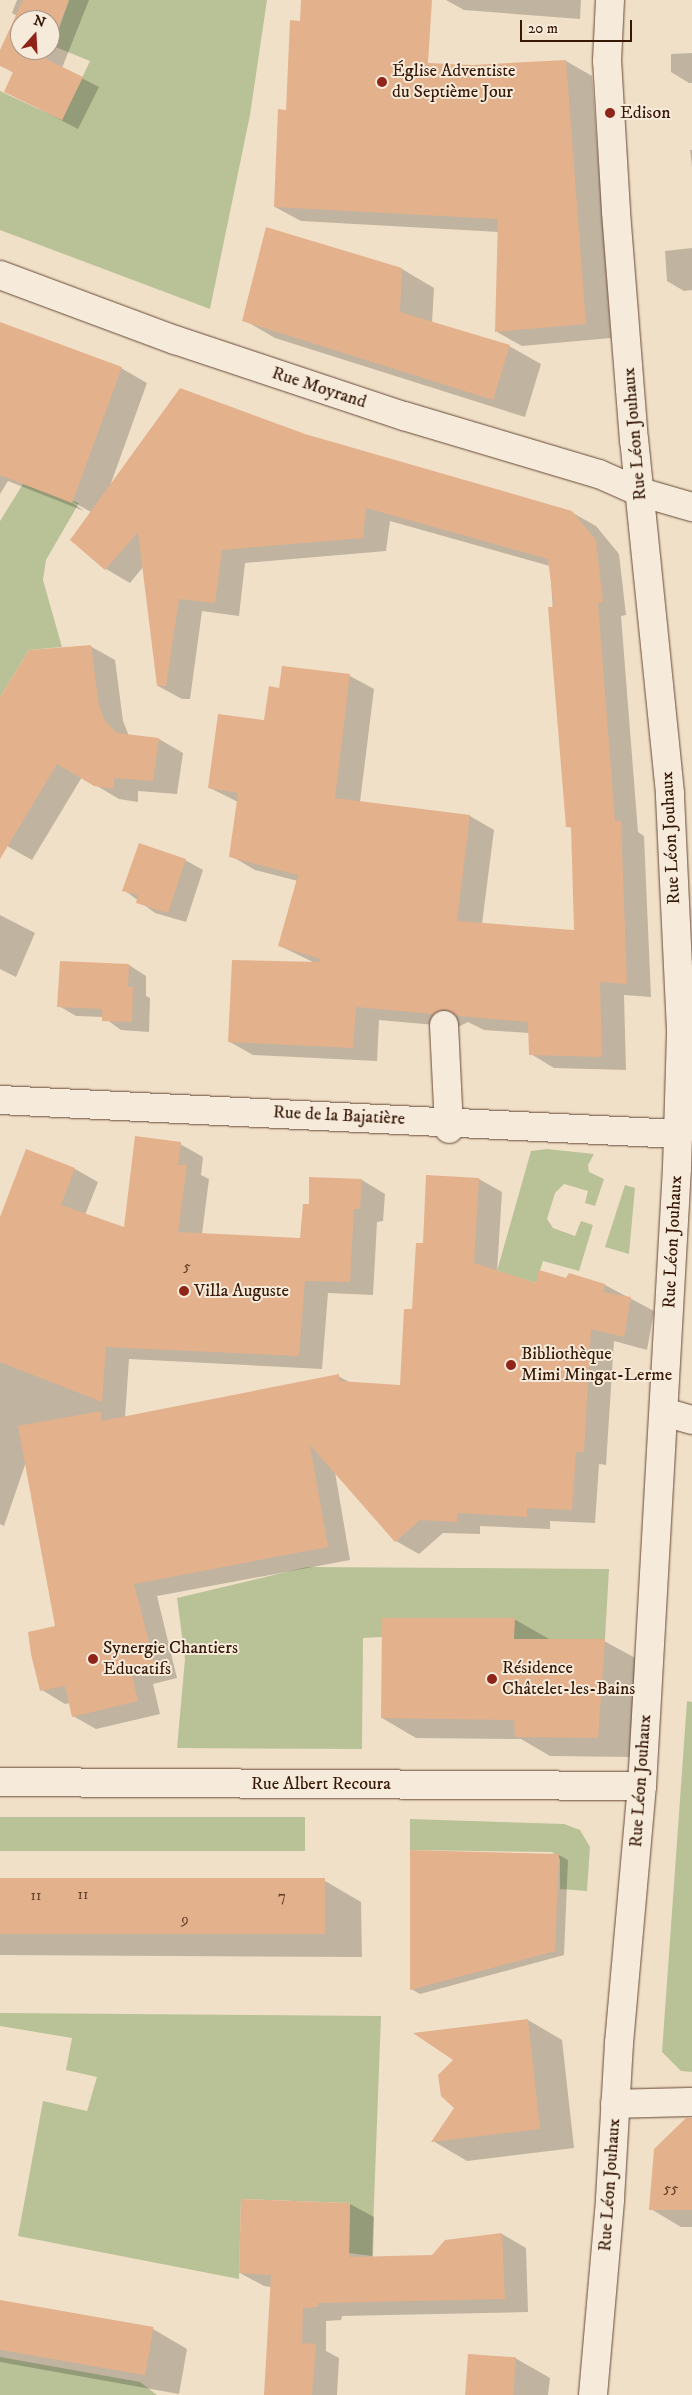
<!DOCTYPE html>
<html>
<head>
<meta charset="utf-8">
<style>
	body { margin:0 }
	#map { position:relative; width:692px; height:2395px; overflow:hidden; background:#f1e0c8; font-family:"IM FELL DW Pica",serif }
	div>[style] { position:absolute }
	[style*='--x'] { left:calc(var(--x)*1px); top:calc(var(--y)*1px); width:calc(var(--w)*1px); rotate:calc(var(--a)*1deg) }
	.green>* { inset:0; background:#b9c297; transform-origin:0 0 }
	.shadow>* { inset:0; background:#0003 }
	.building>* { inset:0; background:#e4b18d; transform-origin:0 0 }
	.roads { filter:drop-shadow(0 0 1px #664936) drop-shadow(0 0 1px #664936) }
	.minor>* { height:28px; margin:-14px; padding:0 14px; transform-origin:14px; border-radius:14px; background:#f6ebdb }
	.dots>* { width:14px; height:14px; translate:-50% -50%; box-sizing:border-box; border:2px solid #f6ebdb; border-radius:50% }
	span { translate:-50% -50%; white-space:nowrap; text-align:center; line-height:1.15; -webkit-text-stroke:4px #f6ebdb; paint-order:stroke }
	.number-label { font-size:15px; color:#623e27 }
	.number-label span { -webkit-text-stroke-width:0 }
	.poi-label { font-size:18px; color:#371705 }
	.left { translate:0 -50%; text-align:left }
	.street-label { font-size:18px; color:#371705 }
	.north { position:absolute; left:10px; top:10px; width:50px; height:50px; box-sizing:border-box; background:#f6ebdb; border:1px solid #aa9685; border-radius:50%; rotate:19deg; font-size:14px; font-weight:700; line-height:20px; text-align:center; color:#371705 }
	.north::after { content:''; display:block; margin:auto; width:18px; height:22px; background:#8f2418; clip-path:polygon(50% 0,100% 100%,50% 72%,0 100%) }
	.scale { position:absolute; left:520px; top:20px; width:112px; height:22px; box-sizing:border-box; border:2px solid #371705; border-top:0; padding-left:6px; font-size:15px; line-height:18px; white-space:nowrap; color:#371705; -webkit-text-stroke:4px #f6ebdb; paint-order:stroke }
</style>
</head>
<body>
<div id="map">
	<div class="green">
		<div style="clip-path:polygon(69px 0,267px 0,250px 115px,210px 309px,0 230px,0 91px,62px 120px,90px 61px,53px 46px)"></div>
		<div style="clip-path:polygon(23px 484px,79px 503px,46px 560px,43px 580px,62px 647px,29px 650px,0 697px,0 521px)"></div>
		<div style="clip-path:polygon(547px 1149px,594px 1154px,588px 1165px,589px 1172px,604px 1179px,595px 1206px,585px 1203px,588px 1191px,564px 1184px,555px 1193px,547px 1219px,553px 1228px,575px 1236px,581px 1221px,593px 1225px,579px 1271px,543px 1261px,536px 1283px,497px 1271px,531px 1151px)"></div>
		<div style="clip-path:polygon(625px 1185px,635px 1188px,629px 1254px,605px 1247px)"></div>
		<div style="clip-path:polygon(307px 1567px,609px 1569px,605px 1639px,514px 1639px,514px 1618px,382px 1618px,382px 1637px,363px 1638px,362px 1749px,177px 1748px,185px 1659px,177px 1598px)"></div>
		<div style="clip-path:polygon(687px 1701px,692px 1702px,692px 2072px,681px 2071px,662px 2052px)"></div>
		<div style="left:0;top:1817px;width:305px;height:34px"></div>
		<div style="clip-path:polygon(410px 1819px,564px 1824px,580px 1830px,590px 1847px,587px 1891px,560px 1889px,560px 1859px,552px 1852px,410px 1850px)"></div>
		<div style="clip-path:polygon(0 2013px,381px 2016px,372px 2256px,349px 2253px,350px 2203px,241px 2199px,239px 2279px,18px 2236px,43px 2101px,87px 2111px,97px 2077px,66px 2070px,72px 2038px,0 2026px)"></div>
		<div style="clip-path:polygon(0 2357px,140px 2382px,157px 2395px,0 2395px)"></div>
	</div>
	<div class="shadow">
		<div style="clip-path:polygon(evenodd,17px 0,89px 0,62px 68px,99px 87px,78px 129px,5px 91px,14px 73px,0 65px,0 53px,17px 16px,12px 13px,17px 0,20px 20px,50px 20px,50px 50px,20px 50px,20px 20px)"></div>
		<div style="clip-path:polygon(303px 0,401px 0,427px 65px,473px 67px,566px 61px,592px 76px,611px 338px,522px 346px,497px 332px,499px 232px,301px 221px,275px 207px)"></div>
		<div style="clip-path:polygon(446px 0,581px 0,580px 19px,464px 10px)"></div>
		<div style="clip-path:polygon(692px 53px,692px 83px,689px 83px,671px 72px,671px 54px)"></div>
		<div style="clip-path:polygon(690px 150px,692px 150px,692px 167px)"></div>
		<div style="clip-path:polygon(692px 248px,692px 290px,684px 291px,667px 281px,665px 251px)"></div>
		<div style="clip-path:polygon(402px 269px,434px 288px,432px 323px,509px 346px,541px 364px,525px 417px,275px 338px,244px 320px)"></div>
		<div style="clip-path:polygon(0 324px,121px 368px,147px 383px,110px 486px,304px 435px,571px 512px,596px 526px,619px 554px,626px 615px,621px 616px,638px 832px,644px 836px,651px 997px,624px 995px,626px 1070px,554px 1068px,531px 1054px,529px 1033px,484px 1030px,468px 1022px,458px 1027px,379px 1020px,377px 1061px,253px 1055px,230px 1042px,313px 962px,280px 946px,298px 881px,255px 870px,231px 856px,238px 802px,210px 788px,266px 721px,280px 690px,283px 667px,350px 676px,374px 689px,360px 802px,470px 816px,494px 830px,482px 924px,576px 931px,573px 829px,567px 826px,550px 566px,390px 521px,386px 551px,245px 563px,239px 616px,202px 611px,190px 699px,182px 699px,158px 686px,143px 567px,130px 583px,106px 569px,71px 540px,91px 512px,67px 499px,84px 511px,8px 481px,0 494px)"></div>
		<div style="clip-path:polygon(90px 646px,115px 660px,123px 721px,129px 736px,159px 739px,183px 753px,177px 794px,138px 791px,138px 802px,119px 799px,82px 777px,32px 860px,0 842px,0 700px)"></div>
		<div style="clip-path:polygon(185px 860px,203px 870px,186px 922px,155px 913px,124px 890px)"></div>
		<div style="clip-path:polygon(0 915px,35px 933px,16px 977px,0 969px)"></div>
		<div style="clip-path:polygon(129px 965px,146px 976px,146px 996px,150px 998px,149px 1032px,121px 1030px,103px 1017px,76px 1016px,59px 1006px)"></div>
		<div style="clip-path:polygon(180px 1144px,203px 1157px,201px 1175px,209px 1179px,202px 1234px,302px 1239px,310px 1205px,362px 1180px,385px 1194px,383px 1221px,377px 1222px,373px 1295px,328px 1293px,322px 1369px,129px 1359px,125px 1417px,338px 1376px,351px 1383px,401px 1386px,425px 1244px,479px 1179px,502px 1192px,497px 1272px,537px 1285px,567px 1280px,569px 1274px,605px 1285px,654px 1311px,647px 1350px,614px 1341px,606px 1465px,599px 1464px,595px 1523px,550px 1521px,550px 1529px,480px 1526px,480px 1534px,443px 1533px,419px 1554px,396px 1541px,335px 1472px,350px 1560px,157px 1596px,177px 1678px,153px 1684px,160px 1714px,96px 1729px,73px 1716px,70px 1703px,65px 1704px,42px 1690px,57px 1626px,26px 1462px,4px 1526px,0 1524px,0 1220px,75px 1169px,98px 1182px,85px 1215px,125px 1228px)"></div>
		<div style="clip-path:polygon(514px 1619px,549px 1639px,604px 1641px,639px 1660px,632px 1757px,550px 1756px,521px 1739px,416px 1738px,382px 1718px)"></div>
		<div style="clip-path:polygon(559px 1855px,568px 1860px,564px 1955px,420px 1994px,411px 1989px)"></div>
		<div style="clip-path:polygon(0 1879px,325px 1881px,361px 1902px,362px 1957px,0 1955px)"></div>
		<div style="clip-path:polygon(528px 2020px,562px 2040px,574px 2148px,467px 2161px,433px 2141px)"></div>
		<div style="clip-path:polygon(692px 2133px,692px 2227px,681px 2227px,651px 2209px)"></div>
		<div style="clip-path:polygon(242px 2201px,350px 2204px,374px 2217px,373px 2258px,432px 2256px,502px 2234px,526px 2248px,528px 2312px,342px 2316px,341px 2320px,326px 2321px,326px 2351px,339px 2358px,337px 2395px,265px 2395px,271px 2287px,264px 2286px,240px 2273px)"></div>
		<div style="clip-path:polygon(0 2302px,153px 2329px,187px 2349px,179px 2394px,0 2362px)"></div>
		<div style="clip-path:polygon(515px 2358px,550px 2378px,548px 2395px,466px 2395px)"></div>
	</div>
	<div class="building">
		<div style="clip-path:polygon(23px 0,69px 0,50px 49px,50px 20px,20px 20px,20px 50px,50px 50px,46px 59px,83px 77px,62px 120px,4px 92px,13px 72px,0 66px,0 50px)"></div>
		<div style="clip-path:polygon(301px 0,432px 0,428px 63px,473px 65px,566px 60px,586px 324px,495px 332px,498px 219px,274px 207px,278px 109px,286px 110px,290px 20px,300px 21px)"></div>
		<div style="clip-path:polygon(266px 227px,402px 268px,400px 312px,510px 345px,493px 400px,242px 321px)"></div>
		<div style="clip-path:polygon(0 322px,122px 367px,72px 503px,0 475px)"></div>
		<div style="clip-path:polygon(180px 388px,305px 434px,572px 511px,596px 540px,603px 602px,598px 603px,615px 821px,621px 821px,627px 984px,600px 982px,602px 1057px,529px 1055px,528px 1022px,459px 1016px,444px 1009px,434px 1014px,356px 1007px,353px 1048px,228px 1042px,232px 960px,320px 962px,321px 959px,278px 946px,298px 875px,229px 857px,238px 793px,208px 788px,218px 714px,264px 720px,269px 686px,279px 688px,282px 666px,350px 674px,335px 798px,470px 815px,457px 921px,574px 930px,571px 827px,566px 827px,548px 607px,554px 607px,548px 559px,366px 508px,363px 538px,222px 550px,215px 603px,179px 599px,166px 686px,157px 686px,138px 532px,105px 570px,70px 540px)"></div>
		<div style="clip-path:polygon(91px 645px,99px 706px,105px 721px,117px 733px,159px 738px,153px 781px,114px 778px,114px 789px,94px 786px,57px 764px,0 859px,0 697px,29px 650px)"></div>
		<div style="clip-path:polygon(139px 843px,186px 859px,168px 913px,136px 903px,138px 895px,122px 891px)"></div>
		<div style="clip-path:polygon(60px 961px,129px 964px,128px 987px,133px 987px,132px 1022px,102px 1021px,102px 1009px,57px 1007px)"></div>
		<div style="clip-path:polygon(135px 1136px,181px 1142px,178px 1165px,187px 1165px,178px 1232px,300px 1238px,303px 1204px,309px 1204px,309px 1177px,362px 1179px,360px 1209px,354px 1209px,350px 1282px,305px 1281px,299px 1356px,106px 1347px,102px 1402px,0 1362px,0 1217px,26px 1149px,75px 1168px,61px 1205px,124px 1227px)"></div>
		<div style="clip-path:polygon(426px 1175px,479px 1178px,474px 1263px,536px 1283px,539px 1270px,566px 1278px,569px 1273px,605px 1284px,603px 1292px,631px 1297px,624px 1337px,591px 1329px,584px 1452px,576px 1452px,572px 1510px,527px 1508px,527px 1517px,458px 1513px,457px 1522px,420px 1520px,395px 1542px,310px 1445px,328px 1547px,134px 1584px,155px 1665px,131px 1671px,138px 1701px,72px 1717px,65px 1686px,40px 1691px,31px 1654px,28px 1632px,55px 1626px,18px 1426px,101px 1411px,101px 1421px,339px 1374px,339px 1381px,400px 1385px,404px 1309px,412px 1309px,416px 1243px,423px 1243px)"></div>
		<div style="clip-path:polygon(382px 1618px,515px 1618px,514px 1639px,605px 1639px,598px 1738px,515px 1737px,514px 1720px,381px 1718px)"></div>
		<div style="clip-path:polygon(410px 1850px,559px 1854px,555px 1951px,410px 1990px)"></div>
		<div style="left:0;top:1878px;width:325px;height:56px"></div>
		<div style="clip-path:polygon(528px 2019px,540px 2129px,431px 2142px,454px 2108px,441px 2096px,438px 2075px,453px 2060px,413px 2033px)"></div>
		<div style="clip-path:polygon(686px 2118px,692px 2118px,692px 2210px,649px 2210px,654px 2149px)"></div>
		<div style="clip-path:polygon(241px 2199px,350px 2203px,349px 2257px,432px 2255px,445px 2240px,502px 2233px,505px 2299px,318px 2303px,318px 2307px,303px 2308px,302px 2343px,316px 2344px,312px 2395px,264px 2395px,271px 2275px,239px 2273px)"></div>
		<div style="left:0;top:2300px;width:156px;height:49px;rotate:10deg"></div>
		<div style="left:468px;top:2354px;width:48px;height:41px;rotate:4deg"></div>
	</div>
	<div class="roads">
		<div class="minor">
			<div style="--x:0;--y:275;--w:187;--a:20.4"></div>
			<div style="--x:175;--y:340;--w:241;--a:18.4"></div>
			<div style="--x:404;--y:416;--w:203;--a:16.6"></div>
			<div style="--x:599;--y:474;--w:45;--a:23.7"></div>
			<div style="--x:640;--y:492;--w:54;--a:16.1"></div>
			<div style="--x:444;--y:1025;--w:104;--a:87.2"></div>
			<div style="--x:0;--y:1100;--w:680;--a:2.87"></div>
			<div style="--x:664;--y:1412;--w:29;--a:16"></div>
			<div style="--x:0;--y:1782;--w:642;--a:0.36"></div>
			<div style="--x:615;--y:2104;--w:77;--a:-1.5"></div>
			<div style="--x:593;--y:2395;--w:197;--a:-85"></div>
			<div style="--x:610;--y:2199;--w:156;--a:-86.7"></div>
			<div style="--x:619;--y:2043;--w:258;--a:-84.9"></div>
			<div style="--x:642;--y:1786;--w:619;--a:-86.76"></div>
			<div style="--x:677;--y:1168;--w:138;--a:-88.3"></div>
			<div style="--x:681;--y:1030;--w:237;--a:-92.7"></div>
			<div style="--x:670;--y:793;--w:354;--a:-95.8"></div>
			<div style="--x:634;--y:441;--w:231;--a:-94.5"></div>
			<div style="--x:616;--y:211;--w:150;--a:-93.4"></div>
			<div style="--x:607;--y:61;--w:61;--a:-87.2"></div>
		</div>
	</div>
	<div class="dots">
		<div style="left:382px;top:82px;background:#8f2418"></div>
		<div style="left:610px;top:113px;background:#8f2418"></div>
		<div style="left:184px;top:1291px;background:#8f2418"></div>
		<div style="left:511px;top:1365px;background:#8f2418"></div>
		<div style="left:93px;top:1659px;background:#8f2418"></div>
		<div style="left:492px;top:1679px;background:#8f2418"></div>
	</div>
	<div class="number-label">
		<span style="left:187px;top:1267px">5</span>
		<span style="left:83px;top:1895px">11</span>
		<span style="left:36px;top:1896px">11</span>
		<span style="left:282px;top:1897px">7</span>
		<span style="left:185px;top:1920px">9</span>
		<span style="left:671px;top:2189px">55</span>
	</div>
	<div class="poi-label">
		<span class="left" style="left:392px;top:82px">Église Adventiste<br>du Septième Jour</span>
		<span class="left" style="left:620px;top:113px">Edison</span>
		<span class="left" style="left:194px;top:1291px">Villa Auguste</span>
		<span class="left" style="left:521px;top:1365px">Bibliothèque<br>Mimi Mingat-Lerme</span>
		<span class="left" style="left:103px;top:1659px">Synergie Chantiers<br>Educatifs</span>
		<span class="left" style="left:502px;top:1679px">Résidence<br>Châtelet-les-Bains</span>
	</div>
	<div class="street-label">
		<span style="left:319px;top:388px;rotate:18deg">Rue Moyrand</span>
		<span style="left:635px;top:434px;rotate:-95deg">Rue Léon Jouhaux</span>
		<span style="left:671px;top:838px;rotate:-93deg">Rue Léon Jouhaux</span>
		<span style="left:339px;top:1116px;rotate:3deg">Rue de la Bajatière</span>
		<span style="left:673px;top:1242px;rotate:-87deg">Rue Léon Jouhaux</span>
		<span style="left:641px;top:1781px;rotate:-86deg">Rue Léon Jouhaux</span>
		<span style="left:321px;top:1784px">Rue Albert Recoura</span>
		<span style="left:610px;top:2185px;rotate:-86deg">Rue Léon Jouhaux</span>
	</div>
	<div class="north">N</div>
	<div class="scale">20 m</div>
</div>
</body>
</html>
